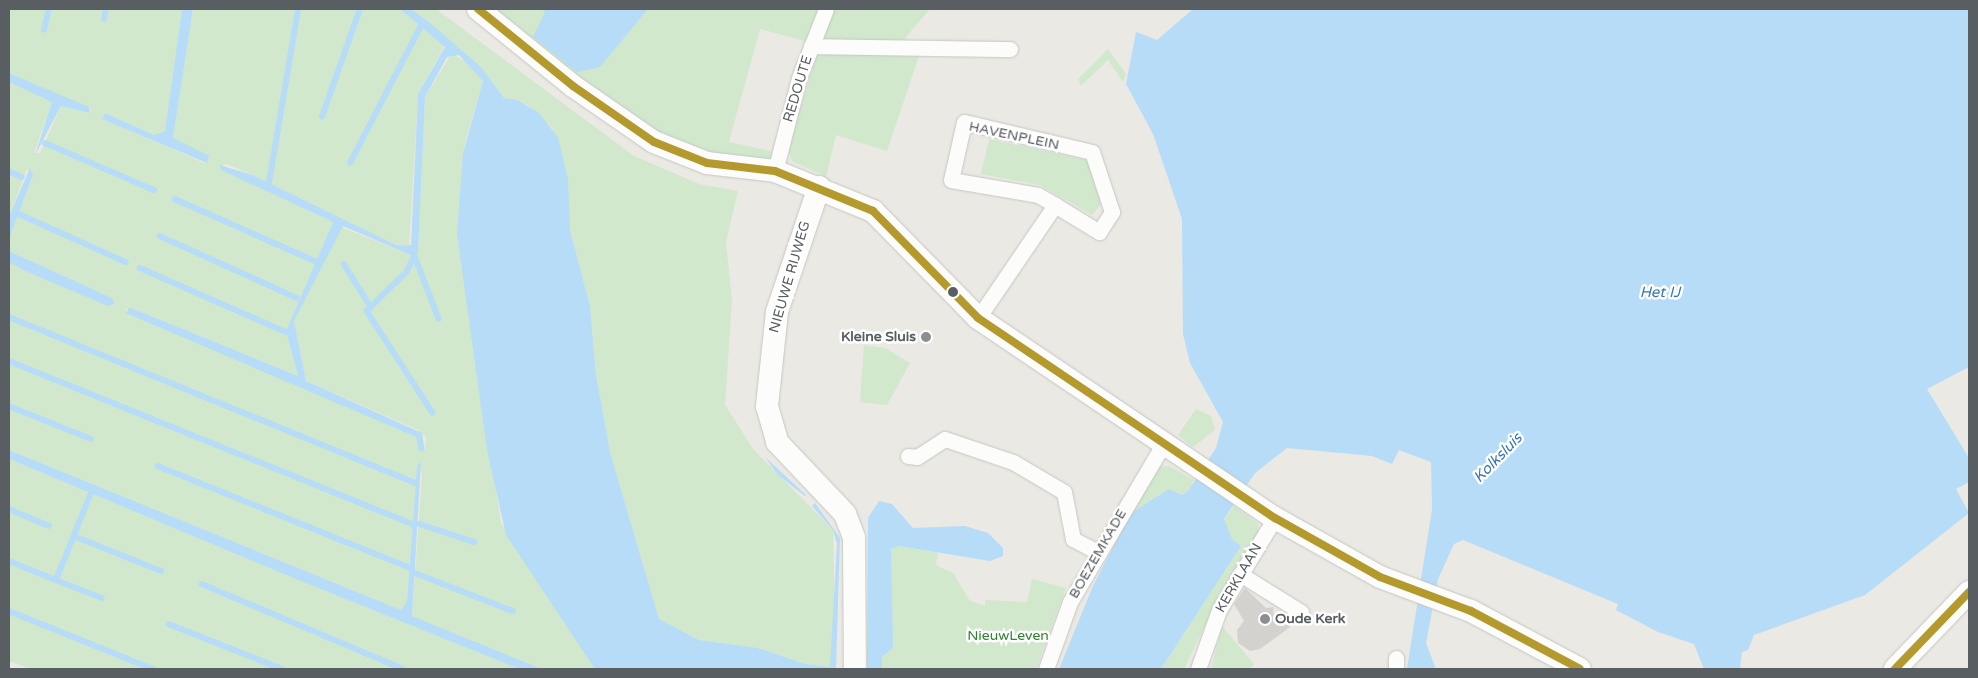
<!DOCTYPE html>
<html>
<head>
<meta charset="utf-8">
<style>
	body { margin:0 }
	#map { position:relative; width:1978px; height:678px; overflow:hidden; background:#eae9e3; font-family:"Varela Round",sans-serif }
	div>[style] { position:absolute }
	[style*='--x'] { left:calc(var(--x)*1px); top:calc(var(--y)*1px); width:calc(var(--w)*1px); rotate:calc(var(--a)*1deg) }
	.green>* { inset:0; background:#d1e8cd }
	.water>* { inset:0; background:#b6dcf7 }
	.stream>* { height:5.5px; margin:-2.75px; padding:0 2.75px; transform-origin:2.75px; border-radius:2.75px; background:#b6dcf7 }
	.building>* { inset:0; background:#d3d2ce }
	.roads { filter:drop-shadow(0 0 1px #c6c6c5) drop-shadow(0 0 1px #c6c6c5) }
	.street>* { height:15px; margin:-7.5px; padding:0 7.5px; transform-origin:7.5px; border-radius:7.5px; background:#fcfcfb }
	.secondary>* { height:22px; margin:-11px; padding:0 11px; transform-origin:11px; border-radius:11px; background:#fcfcfb }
	.bus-1>* { height:8px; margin:-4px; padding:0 4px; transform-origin:4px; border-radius:4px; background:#b49a2d }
	.dots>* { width:14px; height:14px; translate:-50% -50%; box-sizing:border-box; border:2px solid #fff; border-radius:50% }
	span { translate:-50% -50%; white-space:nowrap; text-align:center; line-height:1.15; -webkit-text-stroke:5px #fff; paint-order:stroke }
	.street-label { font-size:14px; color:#595e63 }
	.poi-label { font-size:14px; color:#595e63; font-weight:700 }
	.right { translate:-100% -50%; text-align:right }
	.left { translate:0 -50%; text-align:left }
	.park-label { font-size:14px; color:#2e8430 }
	.water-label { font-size:15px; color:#3678b7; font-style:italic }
	.frame { position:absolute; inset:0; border:10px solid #595e63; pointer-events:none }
</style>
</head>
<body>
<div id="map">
	<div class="green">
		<div style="clip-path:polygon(9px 9px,182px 9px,165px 131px,154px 135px,105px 113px,102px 118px,204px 163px,209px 159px,173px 138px,193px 9px,400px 9px,445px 45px,418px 94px,409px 247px,398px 246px,253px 175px,226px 164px,219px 168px,333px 222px,286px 331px,298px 376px,129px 307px,125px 311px,416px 437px,425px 452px,426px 437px,416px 429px,306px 381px,294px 321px,341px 227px,413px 256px,418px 249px,425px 97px,452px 53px,476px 69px,483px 81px,465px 142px,457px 234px,501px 523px,595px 669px,542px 669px,412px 616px,422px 474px,417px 466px,407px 601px,401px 610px,9px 450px,9px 262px,108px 306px,115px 304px,112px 298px,9px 251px,9px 239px,33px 175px,27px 169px,9px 216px,9px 82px,52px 102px,34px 153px,40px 153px,61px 106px,90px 113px,91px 109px,9px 73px)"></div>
		<div style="clip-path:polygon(411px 9px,436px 9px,634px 156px,699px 184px,738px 191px,726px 242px,732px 300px,725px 405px,753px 449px,833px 530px,835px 625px,830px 667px,805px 664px,758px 648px,699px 640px,659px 619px,610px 452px,596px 374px,590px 306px,570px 230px,553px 129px,528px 105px,504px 98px,482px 68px)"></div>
		<div style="clip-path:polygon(489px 9px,821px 9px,805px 41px,760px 29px,729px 142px,775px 152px,772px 160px,725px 157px,678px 143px,630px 117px)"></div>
		<div style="clip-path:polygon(831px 9px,930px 9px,894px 51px,920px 53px,887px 151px,836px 135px,826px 177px,792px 161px,788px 149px)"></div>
		<div style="clip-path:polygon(1108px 49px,1126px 74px,1123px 82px,1108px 60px,1081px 86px,1078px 79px)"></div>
		<div style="clip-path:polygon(989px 139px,1087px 160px,1101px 204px,1092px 215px,1040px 185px,981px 174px)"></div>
		<div style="clip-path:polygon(864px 345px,885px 348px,910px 363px,887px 405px,860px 402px)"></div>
		<div style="clip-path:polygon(1196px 409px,1211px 416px,1215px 430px,1193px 447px,1178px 435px)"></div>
		<div style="clip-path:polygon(9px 459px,286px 575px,519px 669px,31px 669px,9px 661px)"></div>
		<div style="clip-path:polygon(1169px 466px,1194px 480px,1188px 491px,1182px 495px,1169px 489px,1131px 513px,1158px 467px)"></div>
		<div style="clip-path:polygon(1234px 506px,1258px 523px,1258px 537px,1221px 593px,1184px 669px,1161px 669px,1241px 546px,1232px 539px,1224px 520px)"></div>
		<div style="clip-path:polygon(899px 546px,938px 553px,936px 565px,953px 573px,970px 601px,985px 606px,985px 600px,1027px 602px,1032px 579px,1066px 588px,1036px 669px,882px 669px,882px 657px,893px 648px,888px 556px,891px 549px)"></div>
		<div style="clip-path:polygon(1222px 626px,1254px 664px,1250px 669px,1211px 669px)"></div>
	</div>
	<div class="water">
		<div style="clip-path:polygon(182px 9px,193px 9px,173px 138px,209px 156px,207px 163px,102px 119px,105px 113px,154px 135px,165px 131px)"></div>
		<div style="clip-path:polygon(400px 9px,411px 9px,430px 23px,482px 68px,504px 98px,517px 100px,538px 112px,558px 137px,568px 179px,570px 230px,590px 306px,596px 374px,610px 452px,659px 619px,699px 640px,758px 648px,805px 664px,830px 667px,837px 544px,833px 530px,812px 506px,815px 503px,840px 538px,836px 669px,595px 669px,506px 535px,487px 450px,457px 234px,463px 153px,483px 81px,459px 55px,447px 57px,425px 97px,418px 253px,413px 256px,343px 226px,294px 321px,306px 381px,422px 433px,425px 452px,419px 450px,416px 437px,126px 313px,129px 307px,298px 376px,286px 331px,333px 222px,221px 170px,219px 165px,253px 175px,398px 246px,411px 245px,418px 94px,445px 47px)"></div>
		<div style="clip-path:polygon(542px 9px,648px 9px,600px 67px,577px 72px,533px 37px,545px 12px)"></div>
		<div style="clip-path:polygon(1193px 9px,1969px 9px,1969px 367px,1927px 389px,1969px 458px,1969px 482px,1956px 489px,1969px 513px,1865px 595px,1754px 635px,1748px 650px,1742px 652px,1740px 669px,1704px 669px,1694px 644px,1658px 632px,1616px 610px,1618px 604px,1463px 540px,1454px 544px,1438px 579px,1426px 643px,1436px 669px,1407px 669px,1432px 509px,1431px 462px,1399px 450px,1392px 464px,1372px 456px,1287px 448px,1255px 473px,1224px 519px,1232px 539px,1241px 546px,1161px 669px,1059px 669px,1093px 586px,1131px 513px,1169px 489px,1182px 495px,1188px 491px,1216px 448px,1223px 422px,1190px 363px,1183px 334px,1182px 219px,1153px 134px,1126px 84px,1136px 32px,1157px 40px)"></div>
		<div style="clip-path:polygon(9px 73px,89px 107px,90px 113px,61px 106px,35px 155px,52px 102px,9px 82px)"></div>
		<div style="clip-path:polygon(30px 168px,33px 175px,9px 239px,9px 216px)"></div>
		<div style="clip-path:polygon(9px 251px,112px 298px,115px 304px,108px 306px,23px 270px,9px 262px)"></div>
		<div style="clip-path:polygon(9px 450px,401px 610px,407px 601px,417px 466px,421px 462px,412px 616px,542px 669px,519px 669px,286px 575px,9px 459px)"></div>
		<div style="clip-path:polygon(765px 457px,806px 495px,805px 496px,778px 475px)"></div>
		<div style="clip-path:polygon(879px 501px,892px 504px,913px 528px,965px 526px,988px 533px,1003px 548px,1003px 556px,990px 561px,899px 546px,891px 549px,893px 648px,882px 657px,882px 669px,867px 669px,868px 518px)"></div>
	</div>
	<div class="stream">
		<div style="--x:104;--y:19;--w:10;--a:-79"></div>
		<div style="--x:44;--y:30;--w:22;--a:-77"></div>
		<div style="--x:322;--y:117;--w:114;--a:-70.6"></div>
		<div style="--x:45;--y:143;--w:119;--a:23.3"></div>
		<div style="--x:350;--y:163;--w:154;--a:-62.6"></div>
		<div style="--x:9;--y:171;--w:14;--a:25"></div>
		<div style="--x:269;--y:183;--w:176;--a:-80.5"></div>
		<div style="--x:175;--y:199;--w:153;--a:23.9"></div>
		<div style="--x:19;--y:214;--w:117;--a:24.2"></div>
		<div style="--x:160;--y:236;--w:150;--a:24.3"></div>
		<div style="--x:415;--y:256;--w:18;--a:117"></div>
		<div style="--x:407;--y:272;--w:56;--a:135.7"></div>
		<div style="--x:367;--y:311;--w:121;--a:57.1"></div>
		<div style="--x:415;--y:256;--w:67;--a:69.1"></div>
		<div style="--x:344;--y:264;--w:51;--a:57.9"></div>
		<div style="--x:140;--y:268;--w:159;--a:23.7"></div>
		<div style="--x:9;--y:317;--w:440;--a:22.2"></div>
		<div style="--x:9;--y:361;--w:436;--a:22"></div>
		<div style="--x:9;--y:406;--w:88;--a:21.9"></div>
		<div style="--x:158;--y:466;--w:272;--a:22"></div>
		<div style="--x:9;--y:509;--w:43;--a:23"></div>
		<div style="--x:420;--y:524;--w:57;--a:18.4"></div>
		<div style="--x:74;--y:536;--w:94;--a:21.9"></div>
		<div style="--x:9;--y:561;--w:51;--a:22"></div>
		<div style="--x:56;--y:580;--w:94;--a:-68.1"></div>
		<div style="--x:415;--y:573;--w:105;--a:21.2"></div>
		<div style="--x:56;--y:580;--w:49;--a:21.4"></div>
		<div style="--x:202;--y:584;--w:218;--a:22.9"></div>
		<div style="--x:9;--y:611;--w:155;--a:21.9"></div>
		<div style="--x:169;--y:624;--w:122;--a:21.7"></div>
	</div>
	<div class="building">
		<div style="clip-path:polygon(1245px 588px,1266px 608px,1273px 607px,1274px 618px,1284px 612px,1289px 615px,1290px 627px,1260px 649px,1250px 651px,1238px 643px,1237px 630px,1244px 621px,1234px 604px)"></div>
	</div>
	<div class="roads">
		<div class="street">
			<div style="--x:811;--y:46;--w:199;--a:0.9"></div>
			<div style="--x:775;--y:171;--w:96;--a:-75.5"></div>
			<div style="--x:799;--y:78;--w:74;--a:-68.6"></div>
			<div style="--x:978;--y:318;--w:137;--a:-55.7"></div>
			<div style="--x:1055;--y:205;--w:52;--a:31.5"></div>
			<div style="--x:1099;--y:232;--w:24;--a:-57"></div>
			<div style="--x:1112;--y:212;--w:63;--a:-108.4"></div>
			<div style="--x:1092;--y:152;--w:131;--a:-166.8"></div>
			<div style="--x:964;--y:122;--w:59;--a:102.6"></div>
			<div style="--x:951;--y:180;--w:88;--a:9.8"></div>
			<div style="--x:1038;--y:195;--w:20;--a:30"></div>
			<div style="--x:908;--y:456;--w:9;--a:6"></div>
			<div style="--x:917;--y:457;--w:33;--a:-33"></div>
			<div style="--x:945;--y:439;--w:72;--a:18.7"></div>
			<div style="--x:1013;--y:462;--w:59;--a:30.5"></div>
			<div style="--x:1064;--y:492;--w:48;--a:79.2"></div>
			<div style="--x:1073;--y:539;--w:27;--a:28"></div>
			<div style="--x:1240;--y:574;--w:72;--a:31.9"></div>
			<div style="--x:1396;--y:658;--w:11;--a:90"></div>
			<div style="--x:1046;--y:669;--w:71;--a:-70.3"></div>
			<div style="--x:1070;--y:602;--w:182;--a:-59.4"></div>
			<div style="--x:1198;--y:669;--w:63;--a:-70.4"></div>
			<div style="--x:1219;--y:610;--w:108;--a:-58.7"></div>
		</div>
		<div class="secondary">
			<div style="--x:478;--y:9;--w:122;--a:39"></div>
			<div style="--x:573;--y:86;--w:98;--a:34.7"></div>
			<div style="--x:654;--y:142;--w:57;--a:21.6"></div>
			<div style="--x:707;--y:163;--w:68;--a:6.7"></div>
			<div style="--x:775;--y:171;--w:106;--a:22.2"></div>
			<div style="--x:873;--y:211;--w:150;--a:45.5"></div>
			<div style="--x:978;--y:318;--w:358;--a:34"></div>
			<div style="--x:1275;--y:518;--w:120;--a:29.3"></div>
			<div style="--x:1380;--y:577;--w:97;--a:20.5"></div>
			<div style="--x:1471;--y:611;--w:123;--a:28"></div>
			<div style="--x:819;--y:187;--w:132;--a:108.6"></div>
			<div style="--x:777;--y:312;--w:95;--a:96.1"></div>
			<div style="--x:767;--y:406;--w:37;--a:74"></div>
			<div style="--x:777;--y:442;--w:99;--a:46.6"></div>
			<div style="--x:845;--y:514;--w:26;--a:69"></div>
			<div style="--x:854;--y:538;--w:131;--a:89.6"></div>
			<div style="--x:1895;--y:669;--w:107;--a:-46.1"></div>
		</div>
	</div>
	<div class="bus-1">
		<div style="--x:478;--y:9;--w:122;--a:39"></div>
		<div style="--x:573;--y:86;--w:98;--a:34.7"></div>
		<div style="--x:654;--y:142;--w:57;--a:21.6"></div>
		<div style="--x:707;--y:163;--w:68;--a:6.7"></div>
		<div style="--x:775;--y:171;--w:106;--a:22.2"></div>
		<div style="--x:873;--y:211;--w:150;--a:45.5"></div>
		<div style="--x:978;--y:318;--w:358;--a:34"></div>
		<div style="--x:1275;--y:518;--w:120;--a:29.3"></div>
		<div style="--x:1380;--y:577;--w:97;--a:20.5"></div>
		<div style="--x:1471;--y:611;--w:123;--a:28"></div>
		<div style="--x:1895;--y:669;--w:107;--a:-46.1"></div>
	</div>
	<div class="dots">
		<div style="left:953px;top:292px;background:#595e63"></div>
		<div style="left:926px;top:337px;background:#8c8f90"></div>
		<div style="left:1265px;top:619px;background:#8c8f90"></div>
	</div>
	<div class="street-label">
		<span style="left:798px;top:89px;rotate:-73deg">REDOUTE</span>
		<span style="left:1014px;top:136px;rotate:12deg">HAVENPLEIN</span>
		<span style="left:790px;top:277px;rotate:-74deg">NIEUWE RIJWEG</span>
		<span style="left:1098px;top:554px;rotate:-60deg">BOEZEMKADE</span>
		<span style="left:1239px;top:578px;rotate:-60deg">KERKLAAN</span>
	</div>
	<div class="poi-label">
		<span class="right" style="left:916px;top:337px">Kleine Sluis</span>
		<span class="left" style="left:1275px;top:619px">Oude Kerk</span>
	</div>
	<div class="park-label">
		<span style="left:1008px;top:636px">NieuwLeven</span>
	</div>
	<div class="water-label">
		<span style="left:1660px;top:293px">Het IJ</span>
		<span style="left:1498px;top:458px;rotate:-46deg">Kolksluis</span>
	</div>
	<div class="frame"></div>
</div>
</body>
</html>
